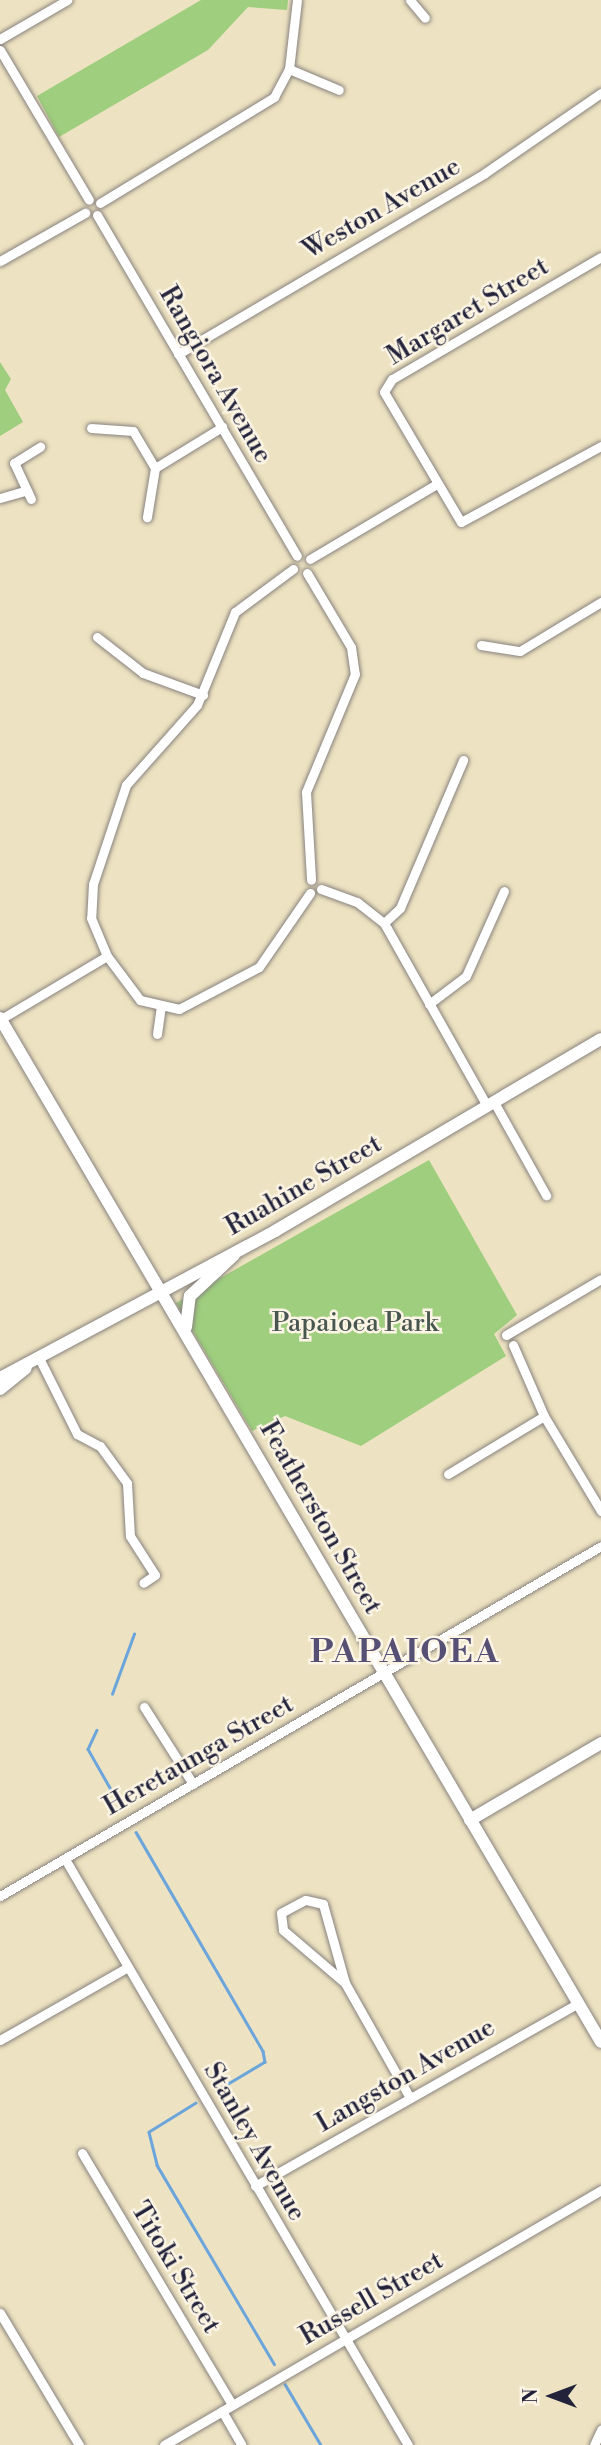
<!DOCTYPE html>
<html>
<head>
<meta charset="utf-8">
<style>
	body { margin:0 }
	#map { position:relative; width:601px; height:2445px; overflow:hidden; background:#ede2c1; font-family:"Libre Bodoni",serif }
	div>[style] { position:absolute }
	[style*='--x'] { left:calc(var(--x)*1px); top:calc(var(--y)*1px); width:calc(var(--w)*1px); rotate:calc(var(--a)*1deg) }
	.green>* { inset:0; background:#9ece7e }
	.stream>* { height:2.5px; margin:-1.25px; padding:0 1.25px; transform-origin:1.25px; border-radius:1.25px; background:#6ba5db }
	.roads { filter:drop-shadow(0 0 2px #88827e) drop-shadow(0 0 2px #88827e) }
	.street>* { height:9px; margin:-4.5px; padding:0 4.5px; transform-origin:4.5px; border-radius:4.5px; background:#fff }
	.secondary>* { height:12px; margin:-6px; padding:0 6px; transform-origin:6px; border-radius:6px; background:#fff }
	span { translate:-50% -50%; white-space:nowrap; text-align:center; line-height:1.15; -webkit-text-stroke:5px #fcf5e5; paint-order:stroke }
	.street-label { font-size:26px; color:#22223b }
	.park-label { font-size:26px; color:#47564f }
	.district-label { font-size:33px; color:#575075; font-weight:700; letter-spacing:2px }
	.north { position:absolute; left:517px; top:2361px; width:70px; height:70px; -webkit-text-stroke:5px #fcf5e5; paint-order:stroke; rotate:270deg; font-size:19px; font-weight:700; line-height:28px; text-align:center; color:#22223b }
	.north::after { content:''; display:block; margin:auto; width:24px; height:32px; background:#22223b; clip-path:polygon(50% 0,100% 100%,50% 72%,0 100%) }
</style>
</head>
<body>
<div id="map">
	<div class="green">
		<div style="clip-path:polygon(201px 0,288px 0,287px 10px,248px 7px,208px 50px,59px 137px,37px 96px)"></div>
		<div style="clip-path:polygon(0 362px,11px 379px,5px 390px,23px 422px,0 436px)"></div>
		<div style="clip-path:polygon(429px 1160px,517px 1315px,494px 1334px,506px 1356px,361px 1446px,285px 1416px,252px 1431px,176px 1303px)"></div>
	</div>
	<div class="stream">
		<div style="--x:112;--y:1694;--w:64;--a:-69.9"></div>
		<div style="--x:97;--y:1730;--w:21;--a:115"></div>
		<div style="--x:88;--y:1749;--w:67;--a:60.4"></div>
		<div style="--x:136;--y:1832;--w:253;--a:59.9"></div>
		<div style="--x:263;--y:2051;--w:11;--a:80"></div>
		<div style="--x:265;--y:2062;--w:55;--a:149.2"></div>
		<div style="--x:196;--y:2103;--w:55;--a:148.3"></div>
		<div style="--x:149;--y:2132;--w:34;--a:76"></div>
		<div style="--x:157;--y:2165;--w:231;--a:59.5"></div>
		<div style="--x:285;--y:2384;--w:71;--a:59.5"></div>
	</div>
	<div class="roads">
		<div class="street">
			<div style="--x:410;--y:0;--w:23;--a:50"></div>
			<div style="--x:0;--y:39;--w:78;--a:-30.2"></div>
			<div style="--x:0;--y:50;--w:174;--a:59.3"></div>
			<div style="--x:289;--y:69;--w:54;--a:22.8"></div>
			<div style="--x:100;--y:203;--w:204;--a:-31.3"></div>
			<div style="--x:274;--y:97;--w:32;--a:-62"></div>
			<div style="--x:289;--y:69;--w:69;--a:-83.4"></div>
			<div style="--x:97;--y:215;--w:395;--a:59.6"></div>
			<div style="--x:601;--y:257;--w:242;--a:149.7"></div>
			<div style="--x:392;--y:379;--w:15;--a:122"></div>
			<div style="--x:384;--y:392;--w:151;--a:59.4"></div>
			<div style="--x:461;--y:522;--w:159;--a:-28.5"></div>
			<div style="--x:0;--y:261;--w:98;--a:-29.5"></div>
			<div style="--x:178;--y:354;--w:356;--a:-30.5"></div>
			<div style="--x:485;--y:173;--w:141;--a:-34.6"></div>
			<div style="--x:91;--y:428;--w:42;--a:4.1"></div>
			<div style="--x:133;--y:431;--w:43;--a:59.3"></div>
			<div style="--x:155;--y:468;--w:50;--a:99.3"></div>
			<div style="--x:155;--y:468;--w:79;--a:-31.5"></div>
			<div style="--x:0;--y:498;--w:26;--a:-16"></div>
			<div style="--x:31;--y:499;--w:40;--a:-115"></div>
			<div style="--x:14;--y:463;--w:31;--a:-32"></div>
			<div style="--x:310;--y:559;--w:145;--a:-30.6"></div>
			<div style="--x:293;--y:569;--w:72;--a:143.4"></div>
			<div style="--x:235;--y:612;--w:100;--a:112.2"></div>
			<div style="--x:197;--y:705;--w:107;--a:131.6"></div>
			<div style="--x:126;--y:785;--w:104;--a:108.4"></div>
			<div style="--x:93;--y:884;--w:34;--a:93"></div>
			<div style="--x:91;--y:918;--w:41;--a:67.2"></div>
			<div style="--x:107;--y:956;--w:55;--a:53.1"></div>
			<div style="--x:140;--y:1000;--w:40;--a:13"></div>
			<div style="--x:179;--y:1009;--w:90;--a:-27.7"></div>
			<div style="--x:259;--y:967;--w:90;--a:-55.4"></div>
			<div style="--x:307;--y:573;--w:86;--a:59.3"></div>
			<div style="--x:351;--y:647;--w:27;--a:82"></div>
			<div style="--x:355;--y:674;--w:128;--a:112.6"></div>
			<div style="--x:306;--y:792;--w:88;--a:86.7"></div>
			<div style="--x:97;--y:637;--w:58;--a:38"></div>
			<div style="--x:143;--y:673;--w:64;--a:20.1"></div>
			<div style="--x:481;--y:645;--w:39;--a:9"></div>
			<div style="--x:520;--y:651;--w:95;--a:-31.2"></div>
			<div style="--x:321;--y:889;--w:38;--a:20"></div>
			<div style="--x:357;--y:902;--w:34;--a:38"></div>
			<div style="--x:384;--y:923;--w:210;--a:60.6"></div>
			<div style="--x:384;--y:923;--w:22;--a:-43"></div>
			<div style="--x:400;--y:908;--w:161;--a:-66.9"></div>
			<div style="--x:429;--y:1004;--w:46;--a:-37.1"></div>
			<div style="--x:466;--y:976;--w:93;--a:-65.9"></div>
			<div style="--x:1;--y:1019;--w:123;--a:-30.7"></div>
			<div style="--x:157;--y:1034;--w:27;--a:-82"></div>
			<div style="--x:494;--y:1102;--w:107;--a:60.8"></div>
			<div style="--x:506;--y:1335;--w:110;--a:-30.5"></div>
			<div style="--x:513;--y:1345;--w:77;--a:66.4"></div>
			<div style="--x:544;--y:1416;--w:111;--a:59"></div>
			<div style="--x:40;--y:1360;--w:83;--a:63.4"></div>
			<div style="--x:77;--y:1434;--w:26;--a:28"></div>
			<div style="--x:100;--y:1446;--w:46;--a:53.9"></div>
			<div style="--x:127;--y:1483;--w:53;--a:86.8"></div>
			<div style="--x:130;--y:1536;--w:46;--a:57.3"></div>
			<div style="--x:155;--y:1575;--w:14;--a:146"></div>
			<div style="--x:448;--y:1474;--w:112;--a:-31.1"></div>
			<div style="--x:144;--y:1707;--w:91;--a:57.5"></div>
			<div style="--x:65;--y:1859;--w:679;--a:59.66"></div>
			<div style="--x:0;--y:1896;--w:695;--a:-30.21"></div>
			<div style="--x:345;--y:1983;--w:82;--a:-105.6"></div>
			<div style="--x:323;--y:1904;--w:18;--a:-167"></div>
			<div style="--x:305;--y:1900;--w:27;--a:152"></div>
			<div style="--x:281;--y:1913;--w:17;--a:83"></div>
			<div style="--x:283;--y:1930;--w:82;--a:40.5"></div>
			<div style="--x:345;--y:1983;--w:132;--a:60.5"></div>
			<div style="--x:0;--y:2040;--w:147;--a:-29.7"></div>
			<div style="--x:82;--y:2153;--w:293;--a:59.2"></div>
			<div style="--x:255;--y:2186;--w:371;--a:-29.5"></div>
			<div style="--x:0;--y:2313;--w:154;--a:59.1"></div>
			<div style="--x:222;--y:2411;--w:39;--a:60"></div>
			<div style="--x:164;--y:2445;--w:506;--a:-30.26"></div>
			<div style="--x:594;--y:2445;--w:17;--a:-65"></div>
		</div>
		<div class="secondary">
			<div style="--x:0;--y:1018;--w:1187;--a:59.59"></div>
			<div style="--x:186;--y:1327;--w:31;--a:-83"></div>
			<div style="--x:190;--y:1296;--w:60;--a:-43"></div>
			<div style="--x:0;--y:1378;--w:312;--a:-28.1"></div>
			<div style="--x:275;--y:1231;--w:378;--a:-30.5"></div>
			<div style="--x:0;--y:1389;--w:33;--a:-39"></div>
			<div style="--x:470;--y:1820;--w:152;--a:-30.4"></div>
		</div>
	</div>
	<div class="street-label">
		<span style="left:382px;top:209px;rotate:-30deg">Weston Avenue</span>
		<span style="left:468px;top:312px;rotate:-31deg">Margaret Street</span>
		<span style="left:215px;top:375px;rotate:60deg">Rangiora Avenue</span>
		<span style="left:304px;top:1186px;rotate:-30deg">Ruahine Street</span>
		<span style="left:320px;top:1518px;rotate:60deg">Featherston Street</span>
		<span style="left:199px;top:1756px;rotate:-30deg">Heretaunga Street</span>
		<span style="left:406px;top:2076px;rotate:-30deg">Langston Avenue</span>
		<span style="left:254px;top:2142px;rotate:60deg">Stanley Avenue</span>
		<span style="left:175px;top:2268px;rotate:59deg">Titoki Street</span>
		<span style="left:372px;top:2299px;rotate:-30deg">Russell Street</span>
	</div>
	<div class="park-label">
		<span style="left:355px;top:1324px">Papaioea Park</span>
	</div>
	<div class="district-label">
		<span style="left:405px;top:1653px">PAPAIOEA</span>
	</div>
	<div class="north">N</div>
</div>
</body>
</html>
